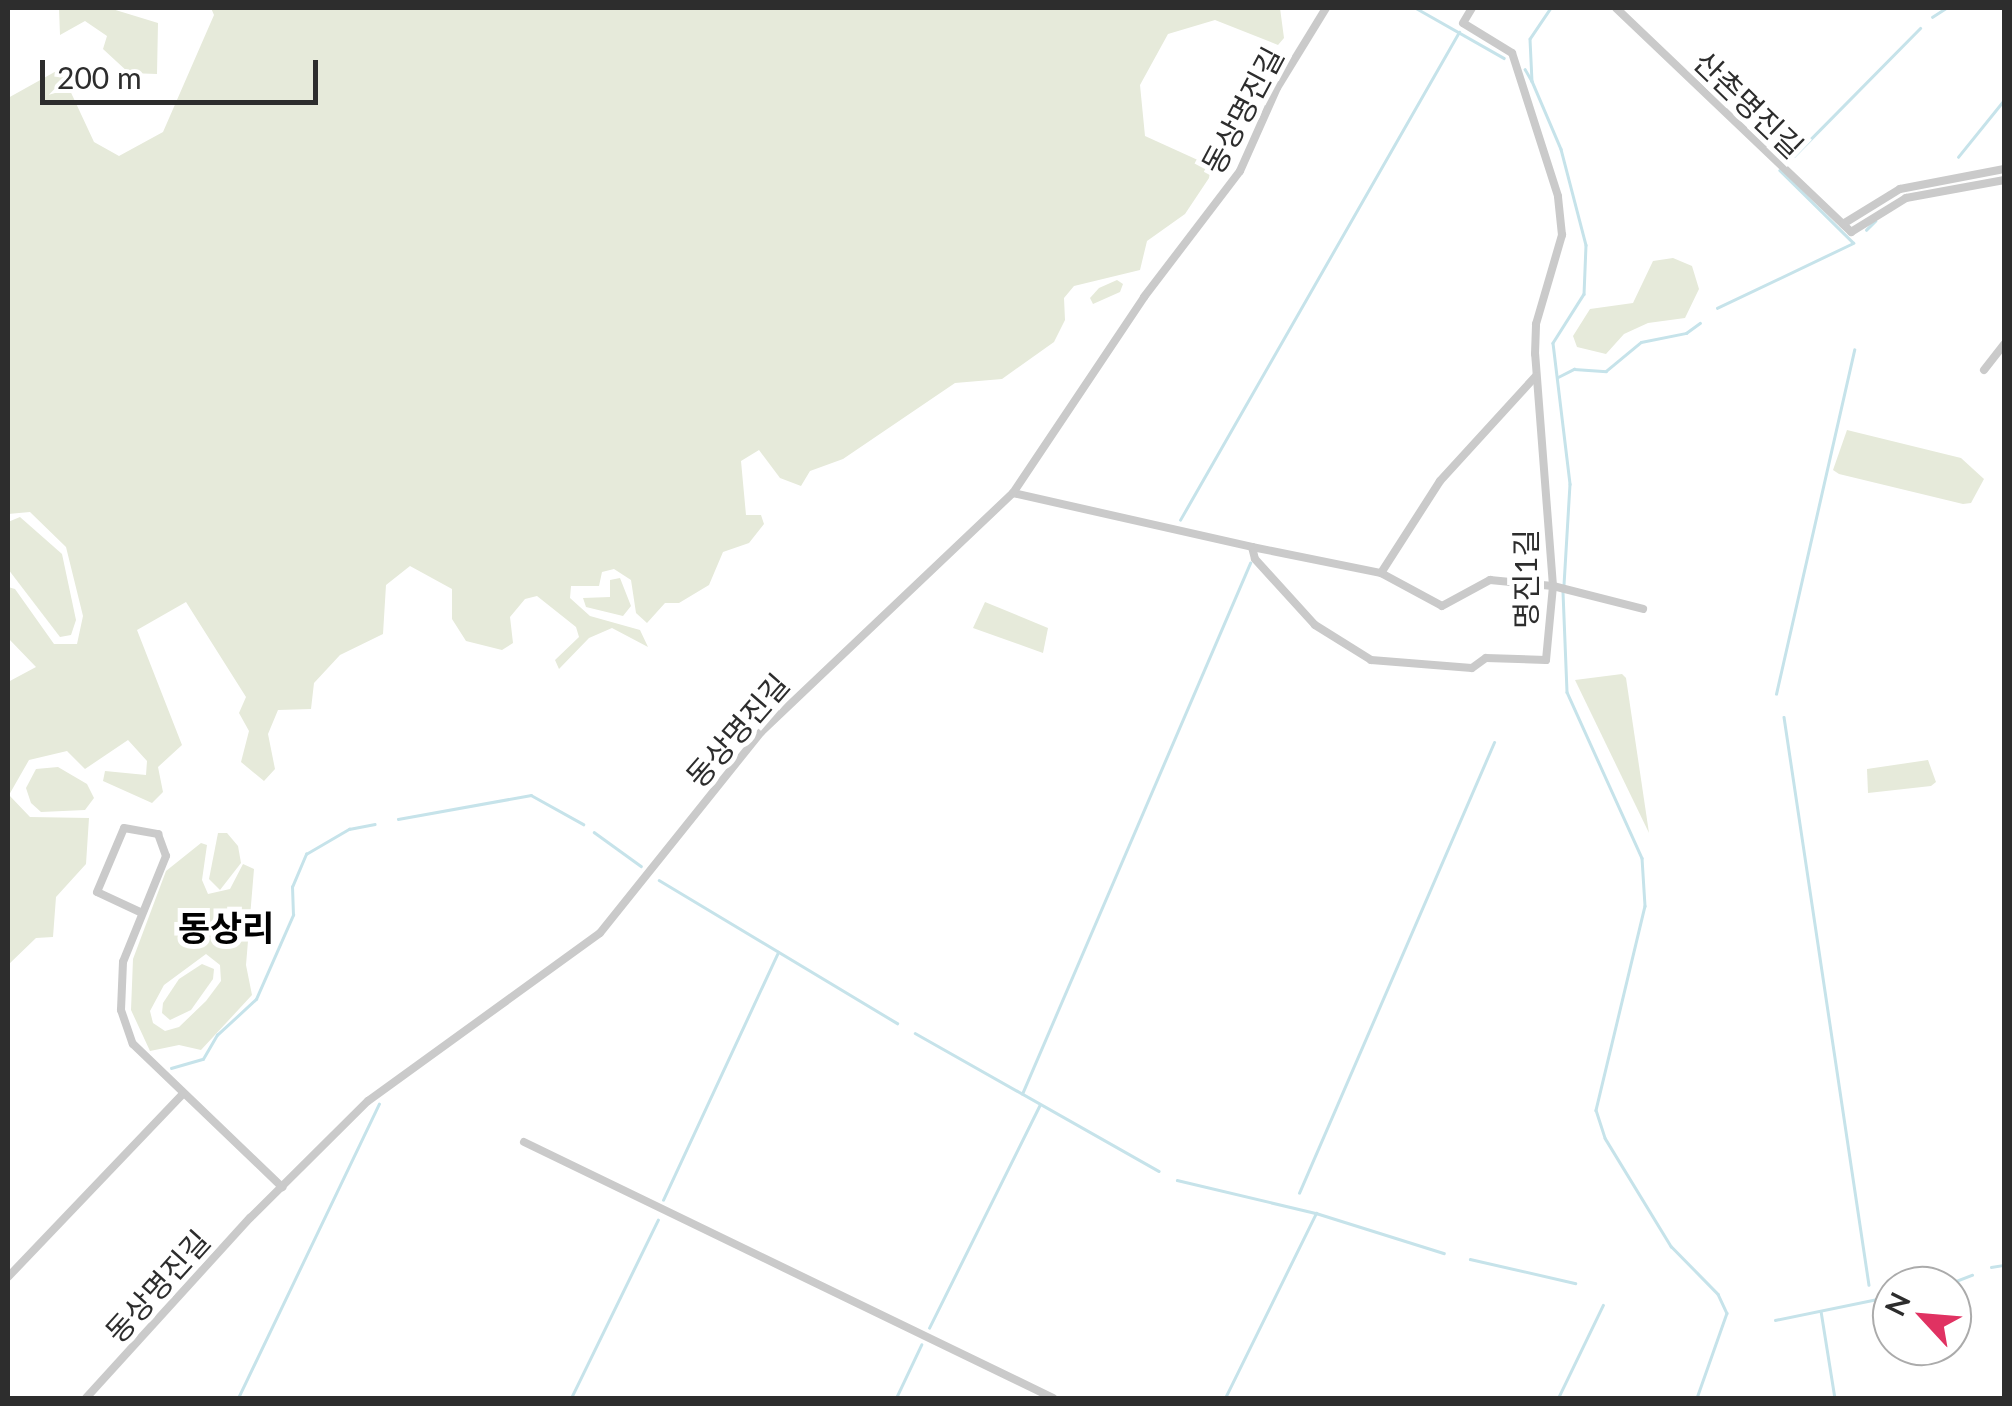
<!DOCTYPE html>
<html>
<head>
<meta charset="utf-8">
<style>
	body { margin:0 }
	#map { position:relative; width:2012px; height:1406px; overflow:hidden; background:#fff; font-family:Lato,"Noto Sans KR",sans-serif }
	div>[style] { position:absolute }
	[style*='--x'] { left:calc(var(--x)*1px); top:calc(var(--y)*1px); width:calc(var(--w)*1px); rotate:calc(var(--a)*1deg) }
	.green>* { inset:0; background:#e6eada }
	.stream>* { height:2.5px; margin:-1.25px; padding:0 1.25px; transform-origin:1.25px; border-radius:1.25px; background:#c6e3ea }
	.minor>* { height:8px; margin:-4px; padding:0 4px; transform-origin:4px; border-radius:4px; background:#cacaca }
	span { translate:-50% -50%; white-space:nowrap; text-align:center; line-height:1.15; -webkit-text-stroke:10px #fff; paint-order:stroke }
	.street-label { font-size:30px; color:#2d2d2d }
	.quarter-label { font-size:35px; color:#000; font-weight:700 }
	.frame { position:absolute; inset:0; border:10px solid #2d2d2d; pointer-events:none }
	.north { position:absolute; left:1872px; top:1266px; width:100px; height:100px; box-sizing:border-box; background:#fff; border:2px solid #ababab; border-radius:50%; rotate:296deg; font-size:28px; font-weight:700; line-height:40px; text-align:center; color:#2d2d2d }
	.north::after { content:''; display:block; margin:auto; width:35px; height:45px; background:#e03262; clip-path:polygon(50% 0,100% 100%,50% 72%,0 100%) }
	.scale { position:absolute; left:40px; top:60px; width:278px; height:45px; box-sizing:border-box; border:5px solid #2d2d2d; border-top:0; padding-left:12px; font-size:30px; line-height:35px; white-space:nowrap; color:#2d2d2d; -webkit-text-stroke:8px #fff; paint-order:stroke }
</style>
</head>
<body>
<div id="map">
	<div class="green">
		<div style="clip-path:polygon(59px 8px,109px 8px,158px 23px,157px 74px,129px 73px,103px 49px,107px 36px,85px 21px,60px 35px)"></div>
		<div style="clip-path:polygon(211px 8px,1280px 8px,1284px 38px,1278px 45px,1215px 20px,1168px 34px,1140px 85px,1145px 136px,1211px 166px,1209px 178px,1185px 214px,1147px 241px,1140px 270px,1074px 286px,1064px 298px,1065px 320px,1054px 342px,1002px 379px,955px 383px,843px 459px,810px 471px,801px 486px,780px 478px,759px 450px,741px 461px,746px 515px,761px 515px,764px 524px,749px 543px,723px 552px,709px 585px,679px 603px,665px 603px,647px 623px,636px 613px,631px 580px,614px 569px,602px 572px,599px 586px,571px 586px,570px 598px,590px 616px,640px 630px,648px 647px,612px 628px,589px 638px,559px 669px,555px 660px,579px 637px,576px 627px,537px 596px,525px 599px,510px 617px,513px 643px,502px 650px,466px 641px,452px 619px,452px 589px,410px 566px,386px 585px,383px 634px,340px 655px,314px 683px,311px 709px,278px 710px,268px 734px,275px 769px,264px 781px,241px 762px,249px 731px,239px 713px,246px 697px,186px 602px,137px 630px,182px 745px,158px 767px,163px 792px,152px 803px,103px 781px,105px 771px,146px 775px,147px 761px,128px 740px,85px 769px,67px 751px,29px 760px,9px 795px,30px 817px,89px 818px,86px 864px,56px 897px,53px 937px,36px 938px,8px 965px,8px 682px,36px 667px,8px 638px,8px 587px,15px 589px,54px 644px,77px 644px,83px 616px,66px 547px,30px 512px,8px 514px,8px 98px,60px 69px,94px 142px,119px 156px,163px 132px,214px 15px)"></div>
		<div style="clip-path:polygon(1673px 258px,1692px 266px,1699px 289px,1685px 318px,1648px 323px,1624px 334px,1606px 354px,1577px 347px,1573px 336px,1590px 309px,1633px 303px,1653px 261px)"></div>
		<div style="clip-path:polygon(1117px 280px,1123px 284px,1120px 292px,1093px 304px,1090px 298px,1099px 288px)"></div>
		<div style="clip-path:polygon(1847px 430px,1961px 458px,1984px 479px,1971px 503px,1963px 504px,1839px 474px,1833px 470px)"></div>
		<div style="clip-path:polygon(20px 517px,62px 554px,76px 620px,71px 635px,60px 637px,8px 569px,8px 522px)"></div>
		<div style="clip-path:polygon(620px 578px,631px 606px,623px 616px,586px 607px,583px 598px,610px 597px,610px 580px)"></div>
		<div style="clip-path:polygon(985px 602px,1048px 628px,1043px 653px,973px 628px)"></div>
		<div style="clip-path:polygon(1622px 674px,1626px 678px,1649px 833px,1575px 680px)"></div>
		<div style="clip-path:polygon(1928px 760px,1936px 782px,1931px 786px,1868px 793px,1867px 769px)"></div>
		<div style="clip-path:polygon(58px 767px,87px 784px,94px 798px,85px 810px,41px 812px,31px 803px,26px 788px,36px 769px)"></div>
		<div style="clip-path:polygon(218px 833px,227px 833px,238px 846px,241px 863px,220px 890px,209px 879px)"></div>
		<div style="clip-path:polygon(evenodd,201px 843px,207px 845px,202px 880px,208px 894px,230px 889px,243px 864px,254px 869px,246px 965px,252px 995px,201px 1050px,179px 1045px,150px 1051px,131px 1010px,133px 959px,166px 871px,201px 843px,206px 954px,220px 965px,221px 981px,206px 1001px,179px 1027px,165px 1031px,153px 1023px,150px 1011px,164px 985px,206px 954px)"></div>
		<div style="clip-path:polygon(202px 964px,214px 969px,213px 979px,191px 1010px,170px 1020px,162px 1013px,163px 1003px,179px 979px)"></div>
	</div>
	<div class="stream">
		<div style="--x:1416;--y:8;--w:101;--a:29.6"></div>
		<div style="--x:1551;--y:8;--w:37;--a:124"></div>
		<div style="--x:1530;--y:39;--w:42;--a:87.3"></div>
		<div style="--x:1532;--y:81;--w:74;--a:66.9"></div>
		<div style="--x:1561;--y:149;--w:99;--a:75.4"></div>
		<div style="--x:1586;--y:245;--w:49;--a:92.3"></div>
		<div style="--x:1584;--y:294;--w:58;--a:122.3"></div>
		<div style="--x:1553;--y:343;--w:142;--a:83.1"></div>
		<div style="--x:1570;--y:484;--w:100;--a:93.4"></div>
		<div style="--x:1932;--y:17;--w:17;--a:-33"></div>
		<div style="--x:1525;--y:69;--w:14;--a:60"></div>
		<div style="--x:1958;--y:157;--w:73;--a:-51.1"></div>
		<div style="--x:1788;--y:162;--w:188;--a:-45.4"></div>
		<div style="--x:1866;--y:230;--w:13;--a:-45"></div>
		<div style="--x:1717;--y:308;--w:151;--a:-25.5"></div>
		<div style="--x:1853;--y:243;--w:103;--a:-135.4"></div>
		<div style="--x:1558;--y:377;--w:18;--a:-27"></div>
		<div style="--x:1574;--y:369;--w:32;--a:4"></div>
		<div style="--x:1606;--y:371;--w:45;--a:-39.6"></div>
		<div style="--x:1641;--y:342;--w:46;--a:-11.3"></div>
		<div style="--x:1686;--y:333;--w:17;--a:-36"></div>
		<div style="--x:1180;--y:520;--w:562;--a:-60.24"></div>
		<div style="--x:1563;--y:592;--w:100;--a:87.7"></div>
		<div style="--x:1567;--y:692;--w:182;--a:65.7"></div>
		<div style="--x:1642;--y:858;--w:48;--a:86.4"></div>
		<div style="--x:1645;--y:906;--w:210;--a:103.5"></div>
		<div style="--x:1596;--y:1110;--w:29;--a:72"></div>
		<div style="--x:1605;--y:1138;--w:127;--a:58.6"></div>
		<div style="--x:1671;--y:1246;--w:67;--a:45.6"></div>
		<div style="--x:1718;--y:1294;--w:21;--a:65"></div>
		<div style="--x:1727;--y:1313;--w:90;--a:109.4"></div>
		<div style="--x:1776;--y:694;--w:353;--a:-77.2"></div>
		<div style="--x:1784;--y:717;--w:574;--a:81.49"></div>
		<div style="--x:398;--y:819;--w:135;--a:-10.2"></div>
		<div style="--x:531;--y:795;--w:60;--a:29.1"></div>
		<div style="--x:594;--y:832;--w:58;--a:35.9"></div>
		<div style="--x:659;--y:880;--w:278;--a:31"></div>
		<div style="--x:915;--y:1033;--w:280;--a:29.5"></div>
		<div style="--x:171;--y:1068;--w:33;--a:-16"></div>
		<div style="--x:203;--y:1059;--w:28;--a:-60"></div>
		<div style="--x:217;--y:1035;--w:53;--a:-42.7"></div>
		<div style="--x:256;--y:999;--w:92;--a:-66.2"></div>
		<div style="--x:293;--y:915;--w:28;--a:-92"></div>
		<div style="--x:292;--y:887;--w:36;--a:-67"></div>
		<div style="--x:306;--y:854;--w:50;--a:-30.2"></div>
		<div style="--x:349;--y:829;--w:26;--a:-11"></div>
		<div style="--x:1022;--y:1094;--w:578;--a:-66.76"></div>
		<div style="--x:1177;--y:1180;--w:143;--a:13.4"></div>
		<div style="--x:1316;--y:1213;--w:134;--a:17.4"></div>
		<div style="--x:1299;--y:1193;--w:491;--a:-66.6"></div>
		<div style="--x:663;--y:1200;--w:273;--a:-65.1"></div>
		<div style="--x:1470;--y:1259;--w:108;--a:12.9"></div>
		<div style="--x:1991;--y:1267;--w:13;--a:-9"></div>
		<div style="--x:1943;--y:1286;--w:31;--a:-21"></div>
		<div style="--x:1821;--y:1311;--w:88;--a:80.9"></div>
		<div style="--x:1775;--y:1320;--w:119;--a:-11.6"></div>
		<div style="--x:929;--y:1328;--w:248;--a:-63.6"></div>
		<div style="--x:238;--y:1398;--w:326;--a:-64.4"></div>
		<div style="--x:571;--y:1398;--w:198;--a:-64"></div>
		<div style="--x:896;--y:1398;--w:59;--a:-64.7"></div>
		<div style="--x:1225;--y:1398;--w:206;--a:-63.8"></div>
		<div style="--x:1558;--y:1398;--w:103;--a:-64.2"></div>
	</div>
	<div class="minor">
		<div style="--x:1616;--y:8;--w:325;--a:43.6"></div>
		<div style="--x:1851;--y:232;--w:65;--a:-31.7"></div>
		<div style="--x:1906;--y:198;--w:100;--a:-10.4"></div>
		<div style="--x:1843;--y:224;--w:67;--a:-31.6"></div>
		<div style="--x:1900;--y:189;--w:106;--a:-10.9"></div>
		<div style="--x:1984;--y:370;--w:33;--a:-52"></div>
		<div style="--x:1013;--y:493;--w:245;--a:12.7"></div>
		<div style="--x:1252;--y:547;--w:12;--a:76"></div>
		<div style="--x:1255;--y:559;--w:89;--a:47.7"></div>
		<div style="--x:1315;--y:625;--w:66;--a:32"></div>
		<div style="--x:1371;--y:660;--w:101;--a:4.5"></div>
		<div style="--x:1472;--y:668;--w:17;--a:-36"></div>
		<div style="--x:1486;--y:658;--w:60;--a:1.9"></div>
		<div style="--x:1546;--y:660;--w:74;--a:-84.6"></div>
		<div style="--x:1553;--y:586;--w:233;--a:-94.4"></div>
		<div style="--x:1535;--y:354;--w:30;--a:-88"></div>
		<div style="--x:1536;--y:324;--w:93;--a:-73.7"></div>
		<div style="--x:1562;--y:235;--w:39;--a:-96"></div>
		<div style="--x:1558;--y:196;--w:150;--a:-107.8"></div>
		<div style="--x:1512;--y:53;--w:57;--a:-148.5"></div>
		<div style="--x:1463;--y:23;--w:17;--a:-59"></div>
		<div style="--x:1252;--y:547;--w:132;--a:11.4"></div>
		<div style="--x:1381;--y:573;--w:69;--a:28.4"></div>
		<div style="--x:1442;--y:606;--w:55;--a:-28.4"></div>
		<div style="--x:1490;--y:580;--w:63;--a:5.4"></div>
		<div style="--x:1553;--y:586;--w:93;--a:14.3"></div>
		<div style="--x:1381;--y:573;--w:109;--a:-57.3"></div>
		<div style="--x:1440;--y:481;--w:142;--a:-47.6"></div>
		<div style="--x:140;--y:912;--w:47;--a:-155.1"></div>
		<div style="--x:97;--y:892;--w:69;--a:-67.1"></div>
		<div style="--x:124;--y:828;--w:35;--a:10"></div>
		<div style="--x:158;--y:834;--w:23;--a:70"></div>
		<div style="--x:166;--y:856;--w:114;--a:112.1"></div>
		<div style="--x:123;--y:962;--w:48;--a:92.4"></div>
		<div style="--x:121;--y:1010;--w:36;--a:71"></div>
		<div style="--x:133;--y:1044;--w:207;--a:43.8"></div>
		<div style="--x:524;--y:1142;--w:588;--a:25.82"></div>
		<div style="--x:8;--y:1277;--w:253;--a:-46.3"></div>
		<div style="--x:86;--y:1398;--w:244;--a:-47.7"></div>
		<div style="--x:250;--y:1218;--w:166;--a:-44.8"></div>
		<div style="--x:368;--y:1101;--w:286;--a:-35.9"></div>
		<div style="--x:600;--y:933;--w:258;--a:-51.3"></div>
		<div style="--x:761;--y:732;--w:347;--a:-43.5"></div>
		<div style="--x:1013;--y:493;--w:236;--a:-56.2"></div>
		<div style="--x:1144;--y:297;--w:158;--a:-52.7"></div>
		<div style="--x:1240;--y:171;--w:91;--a:-66"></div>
		<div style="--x:1277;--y:88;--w:94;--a:-58.5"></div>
	</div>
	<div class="street-label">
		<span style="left:1749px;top:104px;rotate:44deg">산촌명진길</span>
		<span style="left:1242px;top:110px;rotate:-62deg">동상명진길</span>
		<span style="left:1525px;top:579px;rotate:-90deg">명진1길</span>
		<span style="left:737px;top:730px;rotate:-49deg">동상명진길</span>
		<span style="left:157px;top:1286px;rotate:-48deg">동상명진길</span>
	</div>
	<div class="quarter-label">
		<span style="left:226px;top:927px">동상리</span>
	</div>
	<div class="frame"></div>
	<div class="north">N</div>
	<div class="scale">200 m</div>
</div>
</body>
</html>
